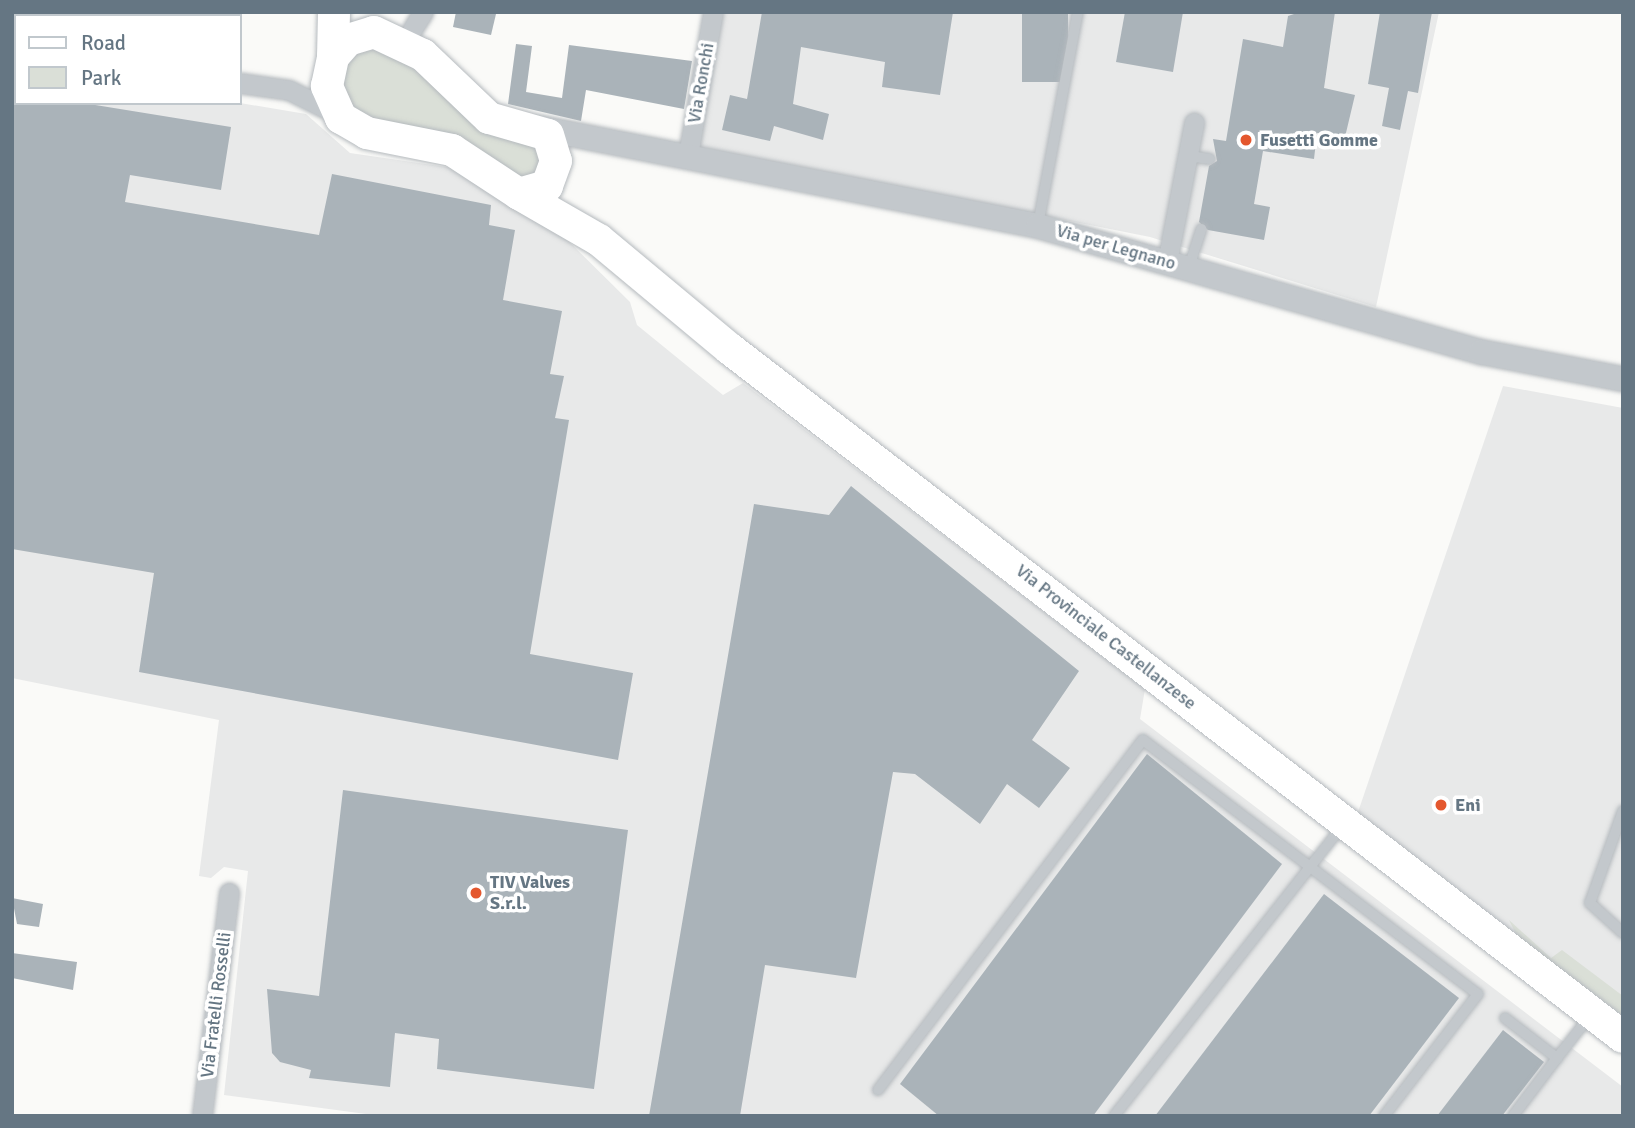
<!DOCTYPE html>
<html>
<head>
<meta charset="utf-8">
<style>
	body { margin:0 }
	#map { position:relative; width:1635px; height:1128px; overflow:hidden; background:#fafaf8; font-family:Signika,sans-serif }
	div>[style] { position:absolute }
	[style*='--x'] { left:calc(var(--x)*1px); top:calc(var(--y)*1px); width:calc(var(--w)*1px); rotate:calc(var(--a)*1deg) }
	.built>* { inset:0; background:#e8e9e9 }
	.green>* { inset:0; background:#dadfd7 }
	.building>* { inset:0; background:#aab3b9; transform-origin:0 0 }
	.path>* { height:3.5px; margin-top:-1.75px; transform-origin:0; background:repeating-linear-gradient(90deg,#bbbfc2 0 3.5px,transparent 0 7px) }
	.roads { filter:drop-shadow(0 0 2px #b5babe) drop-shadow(0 0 2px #b5babe) }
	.service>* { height:10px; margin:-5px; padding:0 5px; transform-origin:5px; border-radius:5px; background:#c3c8cc }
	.minor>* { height:19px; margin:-9.5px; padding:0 9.5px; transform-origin:9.5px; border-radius:9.5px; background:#c3c8cc }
	.tertiary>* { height:24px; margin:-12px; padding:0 12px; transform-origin:12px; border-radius:12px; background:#c3c8cc }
	.primary>* { height:32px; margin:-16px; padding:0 16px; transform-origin:16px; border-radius:16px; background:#fff }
	.dots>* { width:19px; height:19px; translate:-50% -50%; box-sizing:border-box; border:4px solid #fff; border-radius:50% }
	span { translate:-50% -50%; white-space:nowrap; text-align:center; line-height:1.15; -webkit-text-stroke:7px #fff; paint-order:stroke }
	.street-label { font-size:18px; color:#657683 }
	.poi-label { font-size:18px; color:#657683; font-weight:700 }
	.left { translate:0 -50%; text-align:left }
	.frame { position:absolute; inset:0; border:14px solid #657683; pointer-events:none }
	.legend { position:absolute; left:14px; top:14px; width:228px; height:91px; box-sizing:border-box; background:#fff; border:2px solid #c1c8cd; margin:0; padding:9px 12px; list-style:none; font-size:21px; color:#657683 }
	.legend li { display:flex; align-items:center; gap:14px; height:35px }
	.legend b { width:35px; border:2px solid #c1c8cd }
</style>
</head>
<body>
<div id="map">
	<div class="built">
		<div style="clip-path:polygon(709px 12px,1439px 12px,1376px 307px,1150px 237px,689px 145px)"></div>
		<div style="clip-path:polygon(12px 75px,16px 103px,240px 103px,306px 114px,350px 153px,467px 170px,536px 209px,630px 302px,637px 325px,723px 395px,743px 383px,1145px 689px,1140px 719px,1623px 1087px,1623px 1116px,381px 1116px,224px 1095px,248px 871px,224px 867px,211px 878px,199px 876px,219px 720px,12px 678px)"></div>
		<div style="clip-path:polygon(1503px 386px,1623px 408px,1623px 1035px,1356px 818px)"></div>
	</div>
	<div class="green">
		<div style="clip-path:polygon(373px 41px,530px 139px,543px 155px,532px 182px,356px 117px,337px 71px,343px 57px)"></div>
		<div style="clip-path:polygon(1509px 920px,1551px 958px,1562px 950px,1623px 996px,1623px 1016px,1517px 936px)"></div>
	</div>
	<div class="building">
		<div style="clip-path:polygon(456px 12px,496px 14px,491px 35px,453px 27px)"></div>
		<div style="clip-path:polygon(762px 12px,953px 12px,940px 95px,882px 87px,885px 62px,801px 47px,793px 104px,829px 114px,823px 140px,774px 126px,770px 141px,722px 130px,730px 95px,747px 99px)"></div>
		<div style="left:1022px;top:12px;width:46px;height:70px"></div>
		<div style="clip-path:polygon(1125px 12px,1183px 12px,1173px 72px,1116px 62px)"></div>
		<div style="clip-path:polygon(1300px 12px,1335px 12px,1324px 88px,1355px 95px,1345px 137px,1317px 133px,1314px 159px,1263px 151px,1254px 204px,1270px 207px,1264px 240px,1208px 230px,1199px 222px,1209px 166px,1217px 161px,1213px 139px,1226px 141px,1243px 39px,1283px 47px,1288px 16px)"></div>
		<div style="clip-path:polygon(1380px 12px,1432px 12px,1418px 93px,1408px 91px,1400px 130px,1382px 126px,1389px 88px,1368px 84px)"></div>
		<div style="clip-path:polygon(516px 44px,532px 46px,526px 92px,562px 98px,569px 45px,692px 61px,684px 109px,586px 90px,581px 121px,508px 104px)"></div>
		<div style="clip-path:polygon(12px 103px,83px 103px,231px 127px,221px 190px,130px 175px,125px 202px,319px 235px,332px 174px,491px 205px,489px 225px,515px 230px,503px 300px,562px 311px,550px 374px,564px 376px,555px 418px,569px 420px,530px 654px,633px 673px,618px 760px,139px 672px,154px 573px,12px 549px)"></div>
		<div style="clip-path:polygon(851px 486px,1079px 671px,1032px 740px,1070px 768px,1039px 808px,1007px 784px,980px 824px,915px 774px,893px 772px,856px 978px,765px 965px,740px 1116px,649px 1116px,754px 504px,829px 515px)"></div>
		<div style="clip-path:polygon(1147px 754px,1282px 864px,1093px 1116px,939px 1116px,900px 1084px)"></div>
		<div style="clip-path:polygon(343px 790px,628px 830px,594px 1089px,437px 1069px,439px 1039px,395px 1033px,390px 1087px,309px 1078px,311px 1070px,280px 1062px,272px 1053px,267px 989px,319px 996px)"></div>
		<div style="clip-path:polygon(1324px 894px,1459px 998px,1369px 1116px,1155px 1116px)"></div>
		<div style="clip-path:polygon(12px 898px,43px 904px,39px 927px,17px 924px)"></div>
		<div style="clip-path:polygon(12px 953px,77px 962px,73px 990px,12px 978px)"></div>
		<div style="clip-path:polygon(1503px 1030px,1544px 1062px,1502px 1116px,1437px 1116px)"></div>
	</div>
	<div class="path">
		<div style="--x:233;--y:16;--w:4;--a:-90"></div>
	</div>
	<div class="roads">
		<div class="service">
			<div style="--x:1188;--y:156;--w:22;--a:8"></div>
			<div style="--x:1038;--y:225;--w:217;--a:-79.4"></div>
			<div style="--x:1189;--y:267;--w:40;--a:-72"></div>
			<div style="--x:1623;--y:933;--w:45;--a:-137.7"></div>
			<div style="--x:1590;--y:903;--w:98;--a:-70.3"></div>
			<div style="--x:1505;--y:1018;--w:66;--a:37.6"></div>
			<div style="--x:1557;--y:1058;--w:73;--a:127.2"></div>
			<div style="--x:1557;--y:1058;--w:52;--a:-52"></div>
			<div style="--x:878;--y:1090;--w:439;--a:-52.9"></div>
			<div style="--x:1143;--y:740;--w:420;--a:37.2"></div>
			<div style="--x:1478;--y:994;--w:154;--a:127.6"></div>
			<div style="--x:1114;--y:1116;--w:370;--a:-51.8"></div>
		</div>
		<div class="minor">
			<div style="--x:413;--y:28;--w:19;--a:-58"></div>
			<div style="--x:12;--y:59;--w:4;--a:0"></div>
			<div style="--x:240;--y:83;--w:49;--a:8.1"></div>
			<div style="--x:289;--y:90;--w:54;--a:26.6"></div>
			<div style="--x:688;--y:155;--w:145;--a:-80.1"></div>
			<div style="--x:1167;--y:262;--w:142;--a:-79"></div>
			<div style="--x:202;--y:1116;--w:225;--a:-83.1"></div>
		</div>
		<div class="tertiary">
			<div style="--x:535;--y:127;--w:513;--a:11.13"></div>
			<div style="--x:1038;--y:226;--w:461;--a:15.9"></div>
			<div style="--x:1481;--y:352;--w:145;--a:10.8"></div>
		</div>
		<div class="primary">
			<div style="--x:374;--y:32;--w:54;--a:25.1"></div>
			<div style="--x:423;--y:55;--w:91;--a:43.7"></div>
			<div style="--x:489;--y:118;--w:61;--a:16.1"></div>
			<div style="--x:548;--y:135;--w:27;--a:73"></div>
			<div style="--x:556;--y:161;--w:27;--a:110"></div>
			<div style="--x:547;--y:186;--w:29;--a:164"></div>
			<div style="--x:519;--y:194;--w:80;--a:-146.7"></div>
			<div style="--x:452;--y:150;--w:87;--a:-168.7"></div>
			<div style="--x:367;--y:133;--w:30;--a:-150"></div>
			<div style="--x:341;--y:118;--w:35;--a:-114"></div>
			<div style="--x:327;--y:86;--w:30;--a:-78"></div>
			<div style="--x:333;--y:57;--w:23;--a:-49"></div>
			<div style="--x:348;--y:40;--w:27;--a:-17"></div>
			<div style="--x:333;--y:57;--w:45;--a:-88.7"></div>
			<div style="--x:519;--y:194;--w:92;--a:29.9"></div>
			<div style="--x:599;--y:240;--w:170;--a:39.8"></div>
			<div style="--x:730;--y:349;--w:1127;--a:37.61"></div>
		</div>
	</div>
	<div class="dots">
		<div style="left:1246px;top:140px;background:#e4572e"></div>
		<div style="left:1441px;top:805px;background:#e4572e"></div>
		<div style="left:476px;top:893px;background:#e4572e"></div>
	</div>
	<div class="street-label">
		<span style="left:701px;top:83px;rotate:-80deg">Via Ronchi</span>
		<span style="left:1116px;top:247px;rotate:16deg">Via per Legnano</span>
		<span style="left:1106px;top:637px;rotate:38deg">Via Provinciale Castellanzese</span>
		<span style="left:216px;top:1005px;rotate:-83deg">Via Fratelli Rosselli</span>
	</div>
	<div class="poi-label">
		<span class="left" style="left:1260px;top:140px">Fusetti Gomme</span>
		<span class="left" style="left:1455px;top:805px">Eni</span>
		<span class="left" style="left:490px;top:893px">TIV Valves<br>S.r.l.</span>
	</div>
	<div class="frame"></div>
	<ul class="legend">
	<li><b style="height:9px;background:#fff"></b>Road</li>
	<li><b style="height:19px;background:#dadfd7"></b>Park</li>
	</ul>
</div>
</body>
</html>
